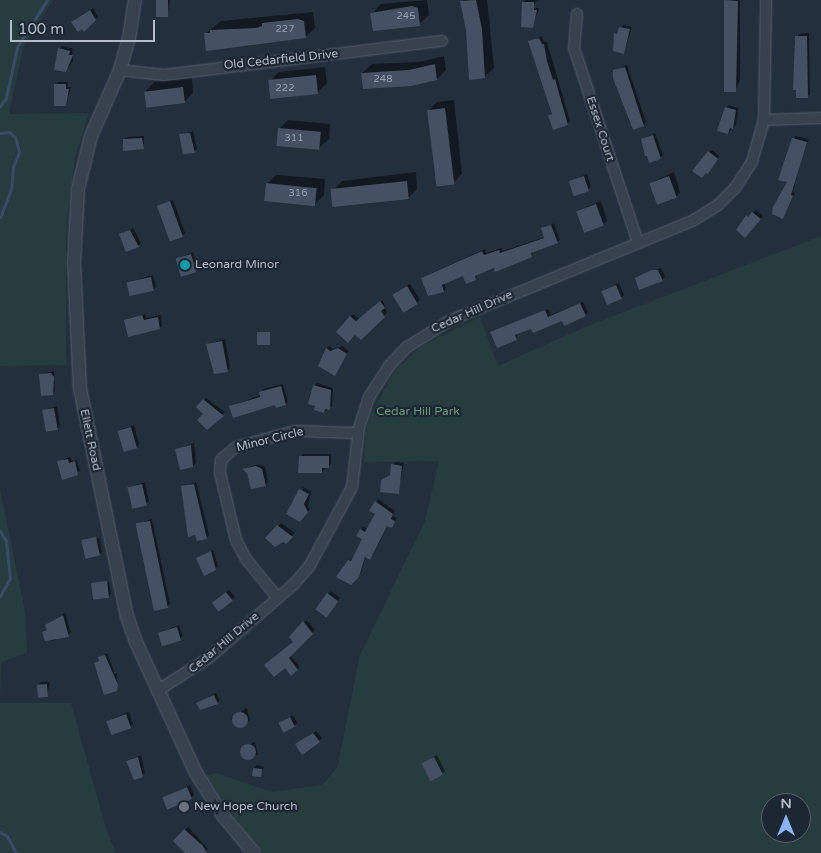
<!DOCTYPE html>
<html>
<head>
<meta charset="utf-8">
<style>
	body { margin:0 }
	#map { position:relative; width:821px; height:853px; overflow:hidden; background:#242f3e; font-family:"Varela Round",sans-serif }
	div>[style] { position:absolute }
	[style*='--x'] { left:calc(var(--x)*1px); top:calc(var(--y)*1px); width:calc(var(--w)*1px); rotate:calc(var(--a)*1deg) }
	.green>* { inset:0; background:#263c3f }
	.shadow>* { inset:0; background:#0007; transform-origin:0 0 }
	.stream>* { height:3px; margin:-1.5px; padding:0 1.5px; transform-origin:1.5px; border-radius:1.5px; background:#394c67 }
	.building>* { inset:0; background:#455162; transform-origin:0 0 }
	.round { border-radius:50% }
	.roads { filter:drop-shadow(0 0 1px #565f6c) drop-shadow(0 0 1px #565f6c) }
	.minor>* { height:10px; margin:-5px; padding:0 5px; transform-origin:5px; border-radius:5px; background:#38414e }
	.tertiary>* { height:12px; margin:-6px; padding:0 6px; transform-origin:6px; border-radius:6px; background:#38414e }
	.dots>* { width:14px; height:14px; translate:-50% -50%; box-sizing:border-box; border:2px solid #1d2633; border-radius:50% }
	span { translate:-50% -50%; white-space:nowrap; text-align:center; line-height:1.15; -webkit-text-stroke:4.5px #1d2633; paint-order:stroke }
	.number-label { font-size:10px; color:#98a1af }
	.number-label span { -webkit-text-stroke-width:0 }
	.street-label { font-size:12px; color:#b4bcc9 }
	.poi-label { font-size:12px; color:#b4bcc9 }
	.left { translate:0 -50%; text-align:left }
	.park-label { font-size:12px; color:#6b9a76 }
	.north { position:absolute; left:761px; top:793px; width:50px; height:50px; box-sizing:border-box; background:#1d2633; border:1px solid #59626f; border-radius:50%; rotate:0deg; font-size:14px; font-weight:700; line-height:20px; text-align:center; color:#b4bcc9 }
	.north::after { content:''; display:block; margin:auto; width:18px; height:22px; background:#8ab4f8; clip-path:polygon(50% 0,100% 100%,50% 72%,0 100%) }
	.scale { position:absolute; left:10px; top:20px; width:145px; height:22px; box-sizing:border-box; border:2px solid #b4bcc9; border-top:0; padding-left:6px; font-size:15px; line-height:18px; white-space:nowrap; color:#b4bcc9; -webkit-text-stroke:4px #1d2633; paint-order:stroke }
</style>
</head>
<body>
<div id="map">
	<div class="green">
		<div style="clip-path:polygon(0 0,53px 0,23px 48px,9px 114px,89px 113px,75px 158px,66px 227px,66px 365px,0 366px)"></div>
		<div style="clip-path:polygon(evenodd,821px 236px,821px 853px,263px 853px,248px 836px,206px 775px,216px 773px,272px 792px,322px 785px,337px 768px,360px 655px,425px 521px,439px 461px,364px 462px,365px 436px,371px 414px,395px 370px,423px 345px,480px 317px,498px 366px,590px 325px,821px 236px,771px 803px,801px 803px,801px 833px,771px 833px,771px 803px)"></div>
		<div style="clip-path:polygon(0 488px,25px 612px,27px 653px,1px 662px,0 703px,71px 703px,107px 832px,116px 853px,0 853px)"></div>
	</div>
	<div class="shadow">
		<div style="clip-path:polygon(157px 0,170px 0,167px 16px)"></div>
		<div style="clip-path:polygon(427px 0,429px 15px,419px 24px,372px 14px,381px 4px)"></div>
		<div style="clip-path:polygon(463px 0,487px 0,494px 68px,484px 77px,467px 30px)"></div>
		<div style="clip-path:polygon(526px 0,537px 0,532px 8px,539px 8px,533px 26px,524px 2px)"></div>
		<div style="clip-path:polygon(725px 0,740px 0,740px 80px,735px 91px,725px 91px)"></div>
		<div style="clip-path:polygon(93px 8px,98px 17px,84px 30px,75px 19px)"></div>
		<div style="clip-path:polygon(313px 12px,315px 28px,305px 37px,205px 34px,221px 21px)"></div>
		<div style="clip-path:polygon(623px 25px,632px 27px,624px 52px,614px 50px,613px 44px)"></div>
		<div style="clip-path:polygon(809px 33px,810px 94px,807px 97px,794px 43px,799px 34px)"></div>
		<div style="clip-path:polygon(542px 36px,544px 42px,547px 42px,570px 121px,567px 124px,549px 115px,552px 112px,529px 42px)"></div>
		<div style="clip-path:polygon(62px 46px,72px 48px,73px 61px,66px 71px,59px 49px)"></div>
		<div style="clip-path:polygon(444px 56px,446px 70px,437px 79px,362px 73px,372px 64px,419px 62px)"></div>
		<div style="clip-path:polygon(627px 65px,646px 122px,643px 125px,629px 122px,614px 71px)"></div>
		<div style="clip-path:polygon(325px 67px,327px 83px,318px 92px,270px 81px,279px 72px)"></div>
		<div style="clip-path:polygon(192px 78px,193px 93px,184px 102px,145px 92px,154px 82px)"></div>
		<div style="clip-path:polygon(58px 82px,68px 82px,68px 87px,71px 87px,66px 105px,55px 85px)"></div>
		<div style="clip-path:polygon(454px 100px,462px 174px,453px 183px,428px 111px,437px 102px)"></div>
		<div style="clip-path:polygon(729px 105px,738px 108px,736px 125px,728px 133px,726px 108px)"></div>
		<div style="clip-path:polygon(288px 120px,330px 124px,329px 139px,319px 148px,279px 129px)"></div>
		<div style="clip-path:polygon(193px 131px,197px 149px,194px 151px,181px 135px)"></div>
		<div style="clip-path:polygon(655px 133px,663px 155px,660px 158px,643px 139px)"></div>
		<div style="clip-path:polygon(144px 136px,143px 148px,124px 140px,127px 137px)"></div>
		<div style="clip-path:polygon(795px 136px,809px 139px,802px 155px,793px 192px,795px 193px,783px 218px)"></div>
		<div style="clip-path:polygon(712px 150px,719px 156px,708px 173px,709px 152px)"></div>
		<div style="clip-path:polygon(416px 172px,417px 189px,408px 198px,333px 190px,342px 181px)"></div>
		<div style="clip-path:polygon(674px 172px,680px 192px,676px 197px,650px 183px)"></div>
		<div style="clip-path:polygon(587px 174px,591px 187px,588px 190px,571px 181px)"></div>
		<div style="clip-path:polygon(276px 175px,325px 179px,324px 195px,314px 205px,267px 184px)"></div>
		<div style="clip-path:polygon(173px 200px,185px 233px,182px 236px,158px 207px)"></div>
		<div style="clip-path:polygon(601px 201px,607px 221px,603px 225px,577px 211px)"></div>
		<div style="clip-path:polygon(756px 210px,763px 216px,748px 234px,738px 230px)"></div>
		<div style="clip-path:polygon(554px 223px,560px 240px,557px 242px,533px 250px,532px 256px,477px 274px,476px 279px,463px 275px,444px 282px,446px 288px,444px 291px,429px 295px,422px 278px,425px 276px,485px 249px,486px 253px,501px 248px,502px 251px,545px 237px,543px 229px)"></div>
		<div style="clip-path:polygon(133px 228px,141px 243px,138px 246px,121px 235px)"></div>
		<div style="clip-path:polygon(193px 252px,198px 268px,182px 275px,177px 259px)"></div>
		<div style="clip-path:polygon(661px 268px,665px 277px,662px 280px,639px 276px)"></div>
		<div style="clip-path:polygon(153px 275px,156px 287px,153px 290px,128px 282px)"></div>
		<div style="clip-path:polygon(619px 283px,624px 295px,621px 298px,602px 291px)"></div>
		<div style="clip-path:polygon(410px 284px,420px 300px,405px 311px,397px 292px)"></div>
		<div style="clip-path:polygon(383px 300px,387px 313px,361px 338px,355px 333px,337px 332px,353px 314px,359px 319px)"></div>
		<div style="clip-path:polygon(583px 302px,588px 312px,585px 315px,518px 332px,516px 339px,492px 332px,548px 309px,551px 315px)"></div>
		<div style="clip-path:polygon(145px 314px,146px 318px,161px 315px,162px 326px,160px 328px,125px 320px)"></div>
		<div style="clip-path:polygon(225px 339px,230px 368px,228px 370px,208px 344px)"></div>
		<div style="clip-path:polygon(329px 346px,333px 349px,342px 346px,349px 351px,335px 374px,327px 349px)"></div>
		<div style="clip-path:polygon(54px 371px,55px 391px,52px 394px,40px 374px)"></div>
		<div style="clip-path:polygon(317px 383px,333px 388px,332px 406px,324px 412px,317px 405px,314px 386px)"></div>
		<div style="clip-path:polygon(283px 384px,288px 402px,285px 404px,231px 406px,261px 395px,263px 389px)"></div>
		<div style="clip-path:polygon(206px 398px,225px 412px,207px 428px,205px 414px,197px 407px)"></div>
		<div style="clip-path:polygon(57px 406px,60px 426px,57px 429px,44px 410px)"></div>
		<div style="clip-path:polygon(134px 425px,139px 444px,136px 447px,118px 431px)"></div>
		<div style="clip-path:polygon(194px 443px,196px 463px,193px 466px,177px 449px)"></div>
		<div style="clip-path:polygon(303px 454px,331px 454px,331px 464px,321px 472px,300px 457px)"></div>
		<div style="clip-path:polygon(70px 457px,72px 461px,77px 460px,80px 471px,63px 478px,58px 462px)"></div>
		<div style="clip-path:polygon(395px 462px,404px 463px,398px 493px,391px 475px)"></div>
		<div style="clip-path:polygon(259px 464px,265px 467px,268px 482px,265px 485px,244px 469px)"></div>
		<div style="clip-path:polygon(145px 482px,149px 501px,146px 504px,129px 487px)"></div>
		<div style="clip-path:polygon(196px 482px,209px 535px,206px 538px,182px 487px)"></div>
		<div style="clip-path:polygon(303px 487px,311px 491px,308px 505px,310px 509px,300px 520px)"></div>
		<div style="clip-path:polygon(378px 499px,395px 511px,392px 516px,397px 518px,391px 527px,388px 525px,373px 555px,366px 556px,361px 573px,350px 583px,349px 560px,353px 559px,364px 538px,361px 530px,363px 527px,368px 529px,377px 514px,371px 510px)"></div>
		<div style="clip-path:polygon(152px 519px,170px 604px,167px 607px,137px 524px)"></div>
		<div style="clip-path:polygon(281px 523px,295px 533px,286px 542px,267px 538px)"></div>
		<div style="clip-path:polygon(99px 538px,102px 552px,99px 555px,84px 541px)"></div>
		<div style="clip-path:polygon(213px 550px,218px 566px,215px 569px,197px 559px)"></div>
		<div style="clip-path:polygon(109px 582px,111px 594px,108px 597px,94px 584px)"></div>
		<div style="left:229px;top:590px;width:9px;height:20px;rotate:49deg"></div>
		<div style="clip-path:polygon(331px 591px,340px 598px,328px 613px,316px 608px)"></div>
		<div style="clip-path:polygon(65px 613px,71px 633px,52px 641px,43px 632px,48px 629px,46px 625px)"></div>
		<div style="clip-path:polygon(307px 620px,315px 630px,290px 655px,300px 667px,297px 669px,285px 666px,294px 642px,290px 637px)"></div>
		<div style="clip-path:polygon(179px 625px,183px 636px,180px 639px,159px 633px)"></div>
		<div style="clip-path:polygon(107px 653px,115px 674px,117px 673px,116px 690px,95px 664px)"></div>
		<div style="clip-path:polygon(41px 682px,50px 682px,47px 696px,38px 685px)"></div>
		<div style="clip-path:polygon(216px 693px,220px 700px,217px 703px,198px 704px)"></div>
		<div style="clip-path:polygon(247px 708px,250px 720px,236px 727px,231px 718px)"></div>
		<div style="clip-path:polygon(129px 712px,133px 724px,130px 727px,107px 721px)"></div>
		<div style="clip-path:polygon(293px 715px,297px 723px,294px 726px,282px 721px)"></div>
		<div style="clip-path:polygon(316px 731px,322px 738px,303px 753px,299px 742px)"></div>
		<div style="clip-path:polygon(255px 742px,258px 755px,242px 756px,240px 749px)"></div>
		<div style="clip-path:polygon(141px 755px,145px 773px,134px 778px,127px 761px)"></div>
		<div style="clip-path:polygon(437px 755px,445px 771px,442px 774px,423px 763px)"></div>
		<div style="clip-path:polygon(257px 765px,264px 767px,259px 777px,254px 768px)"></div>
		<div style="clip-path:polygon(190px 785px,194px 795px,191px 798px,164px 798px)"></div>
		<div style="clip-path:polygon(188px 827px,208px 849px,204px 853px,187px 853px,175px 841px)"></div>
	</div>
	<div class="stream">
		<div style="--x:0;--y:106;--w:10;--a:-53"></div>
		<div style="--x:6;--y:98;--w:52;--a:-77.8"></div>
		<div style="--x:17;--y:47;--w:56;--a:-57.4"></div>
		<div style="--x:0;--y:133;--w:9;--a:-6"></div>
		<div style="--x:9;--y:132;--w:8;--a:40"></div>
		<div style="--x:15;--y:137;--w:16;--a:75"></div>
		<div style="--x:19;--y:152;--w:16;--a:112"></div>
		<div style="--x:13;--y:167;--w:22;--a:95"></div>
		<div style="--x:11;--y:189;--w:30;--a:111"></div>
		<div style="--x:0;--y:531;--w:12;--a:59"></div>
		<div style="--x:6;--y:541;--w:37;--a:84"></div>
		<div style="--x:10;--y:578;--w:21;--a:119"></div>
		<div style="--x:0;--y:832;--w:8;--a:30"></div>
		<div style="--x:7;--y:836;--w:19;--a:62"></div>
	</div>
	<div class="building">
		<div style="left:156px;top:0;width:12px;height:17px"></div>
		<div style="clip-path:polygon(476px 0,482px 29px,485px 78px,469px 80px,466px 30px,460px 1px)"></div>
		<div style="clip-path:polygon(724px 0,738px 1px,736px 92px,724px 92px)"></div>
		<div style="clip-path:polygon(522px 2px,534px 2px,534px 10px,537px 10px,533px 28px,521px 27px)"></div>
		<div style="clip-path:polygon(412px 6px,418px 8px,420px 26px,373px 31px,370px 13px)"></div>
		<div style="clip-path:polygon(90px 10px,96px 20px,84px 32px,82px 29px,78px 32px,71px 22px)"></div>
		<div style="clip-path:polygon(298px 19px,304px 21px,306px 38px,206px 51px,204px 33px,210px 33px,210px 30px,256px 28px,262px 26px,262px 23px)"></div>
		<div style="clip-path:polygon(619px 27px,630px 29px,624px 54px,613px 51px,614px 33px,617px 34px)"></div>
		<div style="clip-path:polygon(795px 36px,807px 36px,808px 98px,796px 98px,796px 90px,793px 90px)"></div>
		<div style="clip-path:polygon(539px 38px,542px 44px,544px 44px,547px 61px,553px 80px,555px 79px,568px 125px,553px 130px,548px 115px,552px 114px,528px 41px)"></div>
		<div style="clip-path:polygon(58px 48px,70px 51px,69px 55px,73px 55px,66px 72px,54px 70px)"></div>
		<div style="clip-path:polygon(435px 64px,437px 80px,411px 86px,363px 89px,361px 73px,409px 70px)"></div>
		<div style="clip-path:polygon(625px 67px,644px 126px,633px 130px,613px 78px,613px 70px)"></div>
		<div style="left:316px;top:75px;width:19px;height:48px;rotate:84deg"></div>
		<div style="clip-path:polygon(54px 84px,66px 84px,66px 89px,69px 89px,66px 106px,54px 106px)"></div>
		<div style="left:183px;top:87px;width:16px;height:39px;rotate:83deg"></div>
		<div style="clip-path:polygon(725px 107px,736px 110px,733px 129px,730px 128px,728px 134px,717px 131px)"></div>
		<div style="left:445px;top:108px;width:77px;height:18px;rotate:83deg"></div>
		<div style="left:278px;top:128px;width:43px;height:18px;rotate:5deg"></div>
		<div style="clip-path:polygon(190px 133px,195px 153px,183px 154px,179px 134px)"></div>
		<div style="clip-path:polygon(653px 135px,661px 159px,649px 163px,647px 156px,645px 156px,641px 139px)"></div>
		<div style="clip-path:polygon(142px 138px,144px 149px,123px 151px,123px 139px)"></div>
		<div style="clip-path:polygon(792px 138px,807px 142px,791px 195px,793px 196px,783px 219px,772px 214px,773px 207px,787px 182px,778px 180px)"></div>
		<div style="clip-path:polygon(708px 151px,718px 159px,708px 174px,706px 173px,702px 178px,692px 171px)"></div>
		<div style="left:584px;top:176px;width:16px;height:16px;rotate:72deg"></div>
		<div style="left:669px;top:176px;width:23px;height:21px;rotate:70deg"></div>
		<div style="left:407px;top:181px;width:18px;height:77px;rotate:84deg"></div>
		<div style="left:266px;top:183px;width:51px;height:18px;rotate:6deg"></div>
		<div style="left:170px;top:201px;width:38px;height:14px;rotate:70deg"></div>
		<div style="left:596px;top:204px;width:23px;height:21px;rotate:70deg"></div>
		<div style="clip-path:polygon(752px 212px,761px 219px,745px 238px,736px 230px,746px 215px,748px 217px)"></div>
		<div style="clip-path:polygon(551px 225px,558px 243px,531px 253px,532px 257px,495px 272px,494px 268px,475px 276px,476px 280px,466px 284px,463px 276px,442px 285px,444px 292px,428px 296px,421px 278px,482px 251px,484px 255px,499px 250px,500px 253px,544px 238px,541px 228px)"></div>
		<div style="clip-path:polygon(130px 230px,139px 247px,126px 252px,119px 234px)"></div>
		<div style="left:191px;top:254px;width:19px;height:16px;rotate:74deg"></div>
		<div style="clip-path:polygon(651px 270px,658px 270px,663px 281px,639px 290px,635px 278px)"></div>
		<div style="left:151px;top:277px;width:14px;height:25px;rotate:78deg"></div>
		<div style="left:616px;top:285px;width:15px;height:16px;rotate:67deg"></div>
		<div style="left:407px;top:286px;width:21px;height:17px;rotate:59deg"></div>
		<div style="clip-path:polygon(380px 301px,385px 308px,381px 311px,385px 317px,361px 340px,355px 335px,348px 343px,336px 332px,350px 316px,356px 321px)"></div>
		<div style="clip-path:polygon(580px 303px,586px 316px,564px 326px,562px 321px,533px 333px,531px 329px,515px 335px,517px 340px,497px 348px,490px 332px,545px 310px,548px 317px)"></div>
		<div style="clip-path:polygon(142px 315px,144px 320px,158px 317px,160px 329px,128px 337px,124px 320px)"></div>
		<div style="left:270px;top:332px;width:13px;height:13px;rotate:90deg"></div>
		<div style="clip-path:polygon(222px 341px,228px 372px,214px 374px,206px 344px)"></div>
		<div style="clip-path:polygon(326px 348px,330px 351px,338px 348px,347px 354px,335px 376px,318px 366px)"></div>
		<div style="clip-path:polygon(51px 373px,54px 377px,53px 395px,41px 396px,39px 374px)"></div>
		<div style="clip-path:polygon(313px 385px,331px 390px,330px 410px,325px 409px,324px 413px,314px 410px,315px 406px,308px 404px)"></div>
		<div style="clip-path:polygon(281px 386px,286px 405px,276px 408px,275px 405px,233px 418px,229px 406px,260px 397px,259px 392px)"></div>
		<div style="clip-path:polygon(203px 399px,224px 416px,207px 430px,197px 420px,203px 414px,196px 407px)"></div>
		<div style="left:54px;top:408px;width:22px;height:12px;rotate:80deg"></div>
		<div style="left:131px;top:427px;width:22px;height:14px;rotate:74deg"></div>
		<div style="clip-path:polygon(191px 445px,193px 467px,180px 470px,175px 449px)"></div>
		<div style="clip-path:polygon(299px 456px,329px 456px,329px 468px,322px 468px,322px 473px,298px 473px)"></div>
		<div style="clip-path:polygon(68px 459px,69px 463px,75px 461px,78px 475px,62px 480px,57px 461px)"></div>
		<div style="clip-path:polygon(391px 464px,402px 466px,399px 494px,380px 492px,381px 480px,390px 475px)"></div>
		<div style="clip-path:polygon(256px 466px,262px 469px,266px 486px,251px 489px,247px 473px,242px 469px)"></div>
		<div style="left:142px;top:484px;width:22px;height:15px;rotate:77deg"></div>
		<div style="clip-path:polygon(194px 484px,207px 539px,197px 541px,195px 535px,188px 537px,181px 486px)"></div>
		<div style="clip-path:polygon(299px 489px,309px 494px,304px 504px,308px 512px,300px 522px,286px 514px)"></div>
		<div style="clip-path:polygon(375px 501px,393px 514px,391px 519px,395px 521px,392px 528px,387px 526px,370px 560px,365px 557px,359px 577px,351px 585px,336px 577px,348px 560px,351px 561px,362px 539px,356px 536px,360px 529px,365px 532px,375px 514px,369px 511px)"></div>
		<div style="clip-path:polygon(150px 521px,168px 608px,154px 611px,136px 526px,136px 523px)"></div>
		<div style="clip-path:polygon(277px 525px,293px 537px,286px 544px,283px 542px,275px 547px,265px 538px)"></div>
		<div style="left:96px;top:537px;width:19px;height:15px;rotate:78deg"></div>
		<div style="clip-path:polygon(211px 551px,216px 570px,204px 576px,196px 558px)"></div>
		<div style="left:107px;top:581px;width:17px;height:16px;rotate:83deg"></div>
		<div style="left:226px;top:592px;width:11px;height:18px;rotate:52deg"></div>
		<div style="left:327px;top:593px;width:14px;height:20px;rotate:36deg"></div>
		<div style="clip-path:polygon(63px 615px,69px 637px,45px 641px,42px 632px,47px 630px,45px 625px)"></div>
		<div style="clip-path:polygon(303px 621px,313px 634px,289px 658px,298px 670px,291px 676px,285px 668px,274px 677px,264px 665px,293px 642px,289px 637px)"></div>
		<div style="left:177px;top:627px;width:14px;height:20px;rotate:73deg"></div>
		<div style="clip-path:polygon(105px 655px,118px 685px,117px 691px,104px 695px,94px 663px,99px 661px,98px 657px)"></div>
		<div style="left:47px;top:684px;width:13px;height:10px;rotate:86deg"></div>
		<div style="clip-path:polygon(214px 695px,218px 704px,200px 710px,196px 703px)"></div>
		<div class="round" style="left:232px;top:712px;width:16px;height:16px"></div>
		<div style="left:126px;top:714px;width:15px;height:21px;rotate:70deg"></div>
		<div style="left:290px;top:717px;width:11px;height:13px;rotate:63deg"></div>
		<div style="clip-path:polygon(313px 733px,320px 742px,302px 755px,295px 744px)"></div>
		<div class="round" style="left:240px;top:744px;width:16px;height:16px"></div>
		<div style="clip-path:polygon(138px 757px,143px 777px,134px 780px,126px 761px)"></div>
		<div style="left:434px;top:757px;width:20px;height:14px;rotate:63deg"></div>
		<div style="left:253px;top:768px;width:9px;height:8px;rotate:6deg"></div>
		<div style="left:187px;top:787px;width:13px;height:27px;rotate:67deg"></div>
		<div style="clip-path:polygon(184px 829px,203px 846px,207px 853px,185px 853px,173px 841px)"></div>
	</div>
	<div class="roads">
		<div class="minor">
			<div style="--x:577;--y:14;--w:34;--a:95"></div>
			<div style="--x:574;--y:48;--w:205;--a:71.8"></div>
			<div style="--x:120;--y:70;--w:44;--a:6.5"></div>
			<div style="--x:164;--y:75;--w:280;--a:-7"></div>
			<div style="--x:764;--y:120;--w:57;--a:-2"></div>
			<div style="--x:278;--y:598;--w:50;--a:-129.4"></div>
			<div style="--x:246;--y:559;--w:21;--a:-118"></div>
			<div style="--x:236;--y:540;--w:69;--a:-103.4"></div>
			<div style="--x:220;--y:473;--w:13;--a:-86"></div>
			<div style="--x:221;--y:460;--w:20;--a:-41"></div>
			<div style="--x:236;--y:447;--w:61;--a:-15.2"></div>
			<div style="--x:295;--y:431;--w:63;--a:1.8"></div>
			<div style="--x:157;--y:691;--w:63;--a:-32.7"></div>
			<div style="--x:210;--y:657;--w:111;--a:-41"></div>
			<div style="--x:294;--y:584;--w:23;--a:-49"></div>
			<div style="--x:309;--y:567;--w:91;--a:-61.7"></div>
			<div style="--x:352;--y:487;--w:59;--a:-83.2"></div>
			<div style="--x:359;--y:428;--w:33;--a:-72"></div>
			<div style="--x:369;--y:397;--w:37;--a:-57"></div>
			<div style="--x:389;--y:366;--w:26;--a:-47"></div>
			<div style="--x:407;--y:347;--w:49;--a:-31.8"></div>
			<div style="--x:449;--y:321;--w:265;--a:-22.4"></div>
			<div style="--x:694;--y:220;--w:28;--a:-32"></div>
			<div style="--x:718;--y:205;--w:24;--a:-45"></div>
			<div style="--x:735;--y:188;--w:31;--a:-57"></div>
			<div style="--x:752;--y:162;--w:44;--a:-74.1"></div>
			<div style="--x:764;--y:120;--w:120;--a:-89"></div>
		</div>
		<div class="tertiary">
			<div style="--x:135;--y:0;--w:38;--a:99"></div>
			<div style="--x:129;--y:38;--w:33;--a:106"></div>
			<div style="--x:120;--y:70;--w:72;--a:113.7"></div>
			<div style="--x:91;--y:136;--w:55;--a:103.8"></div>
			<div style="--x:78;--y:189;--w:73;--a:93.1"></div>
			<div style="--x:74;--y:262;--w:126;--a:87.3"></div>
			<div style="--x:80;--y:388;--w:233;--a:78.4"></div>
			<div style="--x:127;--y:616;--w:28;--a:71"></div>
			<div style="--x:136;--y:642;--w:144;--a:65.4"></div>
			<div style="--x:196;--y:773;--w:52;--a:57.5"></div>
			<div style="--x:224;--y:817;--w:47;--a:50.2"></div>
		</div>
	</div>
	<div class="dots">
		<div style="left:185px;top:265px;background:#0f9aa8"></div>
		<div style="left:184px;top:807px;background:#6b7280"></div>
	</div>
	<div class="number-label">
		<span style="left:406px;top:17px">245</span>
		<span style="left:285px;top:30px">227</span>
		<span style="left:383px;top:80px">248</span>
		<span style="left:285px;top:89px">222</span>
		<span style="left:294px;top:139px">311</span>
		<span style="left:298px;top:194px">316</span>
	</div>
	<div class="street-label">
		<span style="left:281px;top:60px;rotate:-6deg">Old Cedarfield Drive</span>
		<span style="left:600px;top:129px;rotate:72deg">Essex Court</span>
		<span style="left:472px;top:312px;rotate:-24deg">Cedar Hill Drive</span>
		<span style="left:90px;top:440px;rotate:78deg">Ellett Road</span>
		<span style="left:270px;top:440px;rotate:-14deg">Minor Circle</span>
		<span style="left:224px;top:643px;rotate:-40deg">Cedar Hill Drive</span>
	</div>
	<div class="poi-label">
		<span class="left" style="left:195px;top:265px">Leonard Minor</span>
		<span class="left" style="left:194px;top:807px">New Hope Church</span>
	</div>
	<div class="park-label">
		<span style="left:418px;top:412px">Cedar Hill Park</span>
	</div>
	<div class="north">N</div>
	<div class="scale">100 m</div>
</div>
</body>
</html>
